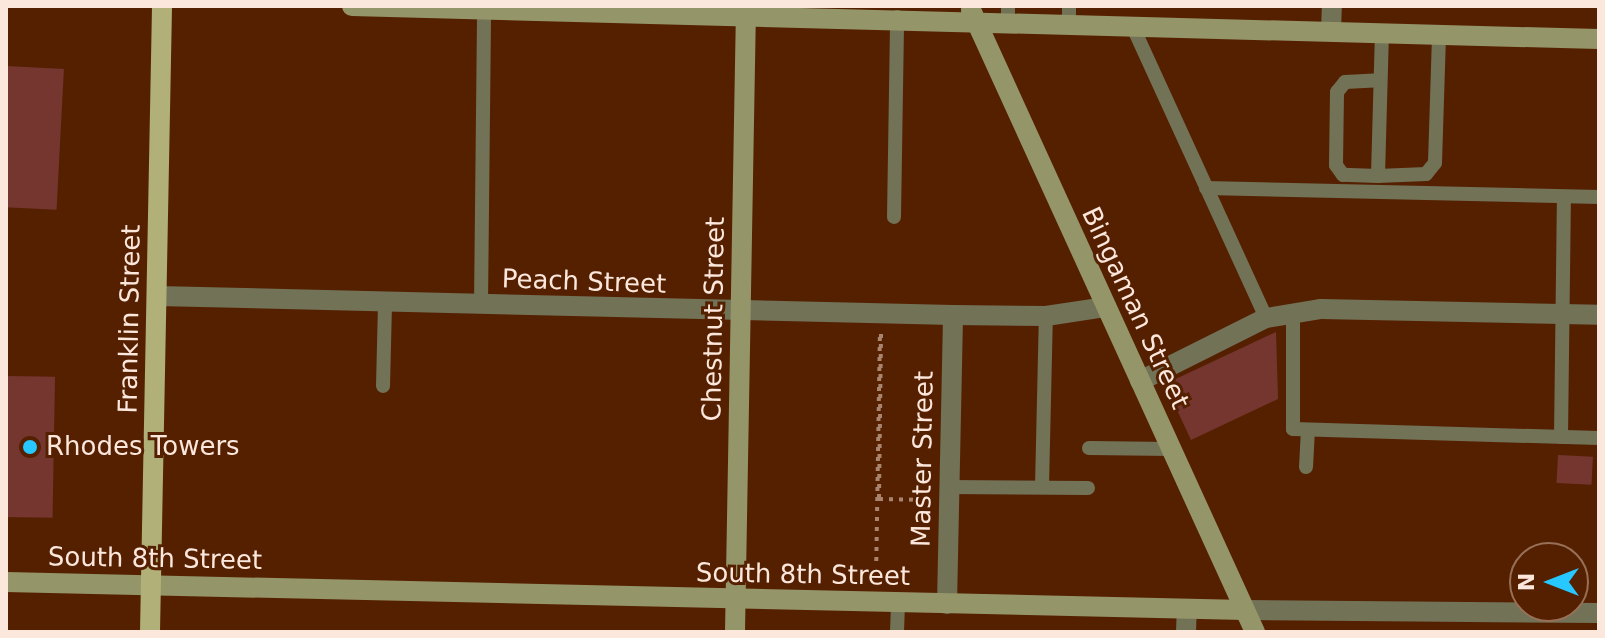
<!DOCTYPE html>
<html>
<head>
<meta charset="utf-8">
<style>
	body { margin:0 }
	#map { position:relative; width:1605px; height:638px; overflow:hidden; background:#552000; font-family:"DejaVu Sans",sans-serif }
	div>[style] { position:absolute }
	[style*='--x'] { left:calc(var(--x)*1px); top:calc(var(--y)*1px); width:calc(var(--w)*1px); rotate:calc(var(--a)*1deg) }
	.building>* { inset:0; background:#753630; transform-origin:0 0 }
	.path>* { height:4px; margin-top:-2px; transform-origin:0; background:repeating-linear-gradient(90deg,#a9846f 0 4px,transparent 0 10px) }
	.lane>* { height:14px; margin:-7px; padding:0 7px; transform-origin:7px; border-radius:7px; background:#727257 }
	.street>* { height:20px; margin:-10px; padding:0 10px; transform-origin:10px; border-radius:10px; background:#727257 }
	.secondary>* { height:20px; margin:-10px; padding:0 10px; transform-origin:10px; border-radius:10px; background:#95956a }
	.primary>* { height:20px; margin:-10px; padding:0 10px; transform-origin:10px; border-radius:10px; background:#b0b078 }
	.dots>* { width:22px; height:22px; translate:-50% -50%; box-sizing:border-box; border:4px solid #552000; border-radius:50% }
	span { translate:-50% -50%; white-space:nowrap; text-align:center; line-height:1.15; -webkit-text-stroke:6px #552000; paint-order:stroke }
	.street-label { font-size:26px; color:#fce7dd }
	.poi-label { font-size:26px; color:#fce7dd }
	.left { translate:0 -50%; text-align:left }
	.frame { position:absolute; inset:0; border:8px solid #fce7dd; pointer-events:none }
	.north { position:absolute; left:1509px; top:542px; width:80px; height:80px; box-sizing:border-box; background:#552000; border:2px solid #987058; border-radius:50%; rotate:270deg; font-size:22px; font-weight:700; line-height:32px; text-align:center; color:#fce7dd }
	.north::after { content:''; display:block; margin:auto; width:28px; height:36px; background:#27c8ff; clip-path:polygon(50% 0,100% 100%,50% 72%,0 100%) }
</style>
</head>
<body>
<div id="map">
	<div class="building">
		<div style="left:6px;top:66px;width:58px;height:141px;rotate:3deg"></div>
		<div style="clip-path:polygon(1276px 332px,1278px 399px,1191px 440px,1165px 384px)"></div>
		<div style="left:6px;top:376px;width:49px;height:141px;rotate:1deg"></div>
		<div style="left:1558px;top:455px;width:35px;height:28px;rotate:3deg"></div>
	</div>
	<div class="path">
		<div style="--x:881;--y:334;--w:165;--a:90.7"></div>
		<div style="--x:879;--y:499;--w:50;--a:1.1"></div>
		<div style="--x:876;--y:581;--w:247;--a:-89.1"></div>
	</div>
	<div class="lane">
		<div style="--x:1069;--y:6;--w:17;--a:90"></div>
		<div style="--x:1008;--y:21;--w:15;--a:-90"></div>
		<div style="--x:1132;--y:25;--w:322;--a:65.4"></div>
		<div style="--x:1382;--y:32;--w:144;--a:91.6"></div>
		<div style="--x:1378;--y:176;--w:48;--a:-2.4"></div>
		<div style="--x:1426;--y:174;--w:14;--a:-51"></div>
		<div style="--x:1435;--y:163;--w:130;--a:-88.2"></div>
		<div style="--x:1378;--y:176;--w:35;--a:-178"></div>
		<div style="--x:1343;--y:175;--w:12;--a:-125"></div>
		<div style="--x:1336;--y:165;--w:73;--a:-89.2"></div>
		<div style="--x:1337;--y:92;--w:13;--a:-51"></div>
		<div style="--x:1345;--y:82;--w:34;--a:-3"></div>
		<div style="--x:1206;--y:188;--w:393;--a:1.3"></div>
		<div style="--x:894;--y:217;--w:200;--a:-89.1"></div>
		<div style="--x:481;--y:305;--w:296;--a:-89.4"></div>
		<div style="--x:1293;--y:313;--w:116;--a:90"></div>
		<div style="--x:1293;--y:429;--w:306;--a:1.7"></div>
		<div style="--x:383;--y:386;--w:83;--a:-88.6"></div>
		<div style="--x:1561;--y:437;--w:240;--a:-89.3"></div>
		<div style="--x:1089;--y:448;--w:82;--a:0.7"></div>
		<div style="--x:1306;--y:467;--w:37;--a:-87"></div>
		<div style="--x:948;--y:487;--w:140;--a:0.4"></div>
		<div style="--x:1042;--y:487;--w:171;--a:-88.7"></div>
		<div style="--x:897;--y:632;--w:29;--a:-88"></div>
	</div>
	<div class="street">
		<div style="--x:1331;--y:31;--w:25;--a:-88"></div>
		<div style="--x:157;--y:296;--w:796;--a:1.37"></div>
		<div style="--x:953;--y:315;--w:93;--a:0.6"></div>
		<div style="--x:1046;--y:316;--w:61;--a:-8.5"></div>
		<div style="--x:1140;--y:381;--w:141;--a:-26.6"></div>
		<div style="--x:1266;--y:318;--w:56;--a:-9.3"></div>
		<div style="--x:1321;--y:309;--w:278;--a:1.2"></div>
		<div style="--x:947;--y:604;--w:289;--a:-88.8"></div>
		<div style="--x:1245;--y:610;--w:354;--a:0.5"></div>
		<div style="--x:1186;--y:632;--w:23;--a:-88"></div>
	</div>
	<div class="secondary">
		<div style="--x:352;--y:6;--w:1247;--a:1.52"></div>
		<div style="--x:971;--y:10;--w:684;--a:65.46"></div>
		<div style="--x:6;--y:582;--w:1239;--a:1.29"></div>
		<div style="--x:735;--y:632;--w:626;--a:-88.99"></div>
	</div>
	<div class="primary">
		<div style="--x:150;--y:632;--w:626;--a:-88.9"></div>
	</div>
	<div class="dots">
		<div style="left:30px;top:447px;background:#27c8ff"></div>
	</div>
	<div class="street-label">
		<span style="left:584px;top:282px;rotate:2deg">Peach Street</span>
		<span style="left:1135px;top:308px;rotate:65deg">Bingaman Street</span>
		<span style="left:130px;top:319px;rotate:-89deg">Franklin Street</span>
		<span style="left:714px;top:319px;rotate:-89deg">Chestnut Street</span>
		<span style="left:923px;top:459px;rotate:-89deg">Master Street</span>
		<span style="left:155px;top:559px;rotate:1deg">South 8th Street</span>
		<span style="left:803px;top:575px;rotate:1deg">South 8th Street</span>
	</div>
	<div class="poi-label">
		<span class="left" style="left:46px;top:447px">Rhodes Towers</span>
	</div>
	<div class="frame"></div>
	<div class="north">N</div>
</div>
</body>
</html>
